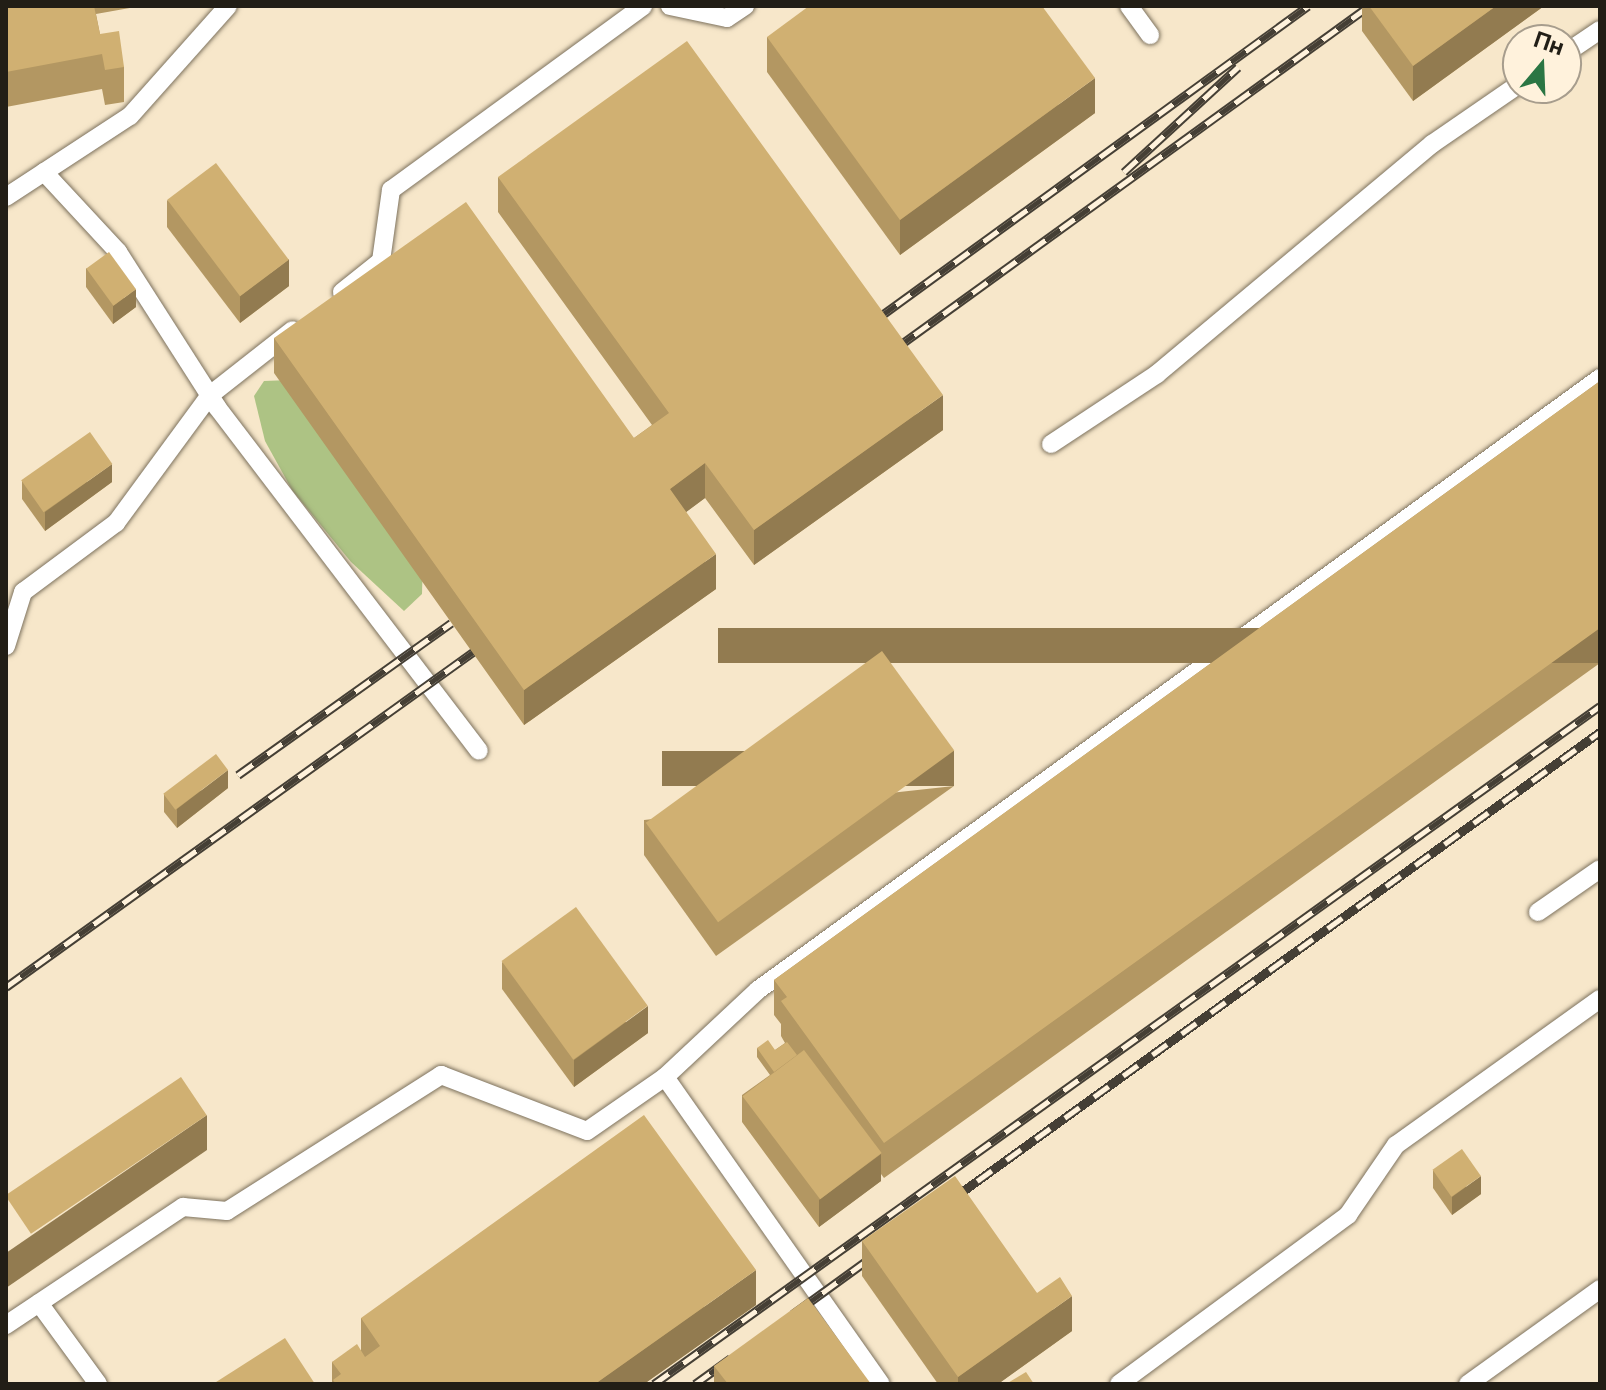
<!DOCTYPE html>
<html>
<head>
<meta charset="utf-8">
<style>
	body { margin:0 }
	#map { position:relative; width:1606px; height:1390px; overflow:hidden; background:#fff2dc; font-family:Inter,sans-serif }
	div>[style] { position:absolute }
	[style*='--x'] { left:calc(var(--x)*1px); top:calc(var(--y)*1px); width:calc(var(--w)*1px); rotate:calc(var(--a)*1deg) }
	.built>* { inset:0; background:#f7e7ca }
	.forest>* { inset:0; background:#adc384 }
	.roads { filter:drop-shadow(0 0 2px #7d725e) drop-shadow(0 0 2px #7d725e) }
	.lane>* { height:18px; margin:-9px; padding:0 9px; transform-origin:9px; border-radius:9px; background:#fff }
	.rail>* { height:9px; margin-top:-4.5px; transform-origin:0; background:repeating-linear-gradient(90deg,#fff2dc 0 18px,#453f35 0 36px); box-sizing:border-box; border-block:2px solid #453f35 }
	.wall>* { inset:0; background:#b39762 }
	.shaded-wall>* { inset:0; background:#927b50; transform-origin:0 0 }
	.building>* { inset:0; background:#d0b072; transform-origin:0 0 }
	span { translate:-50% -50%; white-space:nowrap; text-align:center; line-height:1.15; -webkit-text-stroke:7px #fff2dc; paint-order:stroke }
	.frame { position:absolute; inset:0; border:8px solid #221e16; pointer-events:none }
	.north { position:absolute; left:1502px; top:24px; width:80px; height:80px; box-sizing:border-box; background:#fff2dc; border:2px solid #a79d8d; border-radius:50%; rotate:19deg; font-size:22px; font-weight:700; line-height:32px; text-align:center; color:#221e16 }
	.north::after { content:''; display:block; margin:auto; width:28px; height:36px; background:#2b7644; clip-path:polygon(50% 0,100% 100%,50% 72%,0 100%) }
</style>
</head>
<body>
<div id="map">
	<div class="built">
		<div style="clip-path:polygon(evenodd,6px 6px,1600px 6px,1600px 1384px,6px 1384px,6px 6px,1518px 40px,1566px 40px,1566px 88px,1518px 88px,1518px 40px)"></div>
	</div>
	<div class="forest">
		<div style="clip-path:polygon(290px 380px,423px 555px,422px 594px,404px 611px,351px 562px,292px 490px,265px 441px,254px 396px,264px 381px)"></div>
	</div>
	<div class="roads">
		<div class="lane">
			<div style="--x:670;--y:6;--w:58;--a:11.9"></div>
			<div style="--x:727;--y:18;--w:22;--a:-34"></div>
			<div style="--x:1129;--y:6;--w:36;--a:54"></div>
			<div style="--x:1566;--y:53;--w:41;--a:-34.1"></div>
			<div style="--x:44;--y:172;--w:109;--a:47.2"></div>
			<div style="--x:118;--y:252;--w:184;--a:57.4"></div>
			<div style="--x:217;--y:407;--w:432;--a:52.7"></div>
			<div style="--x:6;--y:197;--w:148;--a:-33.2"></div>
			<div style="--x:130;--y:116;--w:147;--a:-48.3"></div>
			<div style="--x:342;--y:292;--w:50;--a:-38.5"></div>
			<div style="--x:381;--y:261;--w:72;--a:-82"></div>
			<div style="--x:391;--y:190;--w:312;--a:-36.1"></div>
			<div style="--x:1051;--y:444;--w:127;--a:-33.4"></div>
			<div style="--x:1157;--y:374;--w:359;--a:-39.9"></div>
			<div style="--x:1432;--y:144;--w:104;--a:-34.5"></div>
			<div style="--x:6;--y:646;--w:57;--a:-72.5"></div>
			<div style="--x:23;--y:592;--w:116;--a:-36.6"></div>
			<div style="--x:116;--y:523;--w:159;--a:-53.7"></div>
			<div style="--x:210;--y:395;--w:105;--a:-38.1"></div>
			<div style="--x:1538;--y:912;--w:75;--a:-34.7"></div>
			<div style="--x:665;--y:1077;--w:127;--a:-43.1"></div>
			<div style="--x:758;--y:990;--w:1041;--a:-36.01"></div>
			<div style="--x:39;--y:1303;--w:100;--a:53.9"></div>
			<div style="--x:6;--y:1325;--w:213;--a:-33.7"></div>
			<div style="--x:183;--y:1207;--w:44;--a:5.2"></div>
			<div style="--x:227;--y:1211;--w:254;--a:-32.4"></div>
			<div style="--x:441;--y:1075;--w:156;--a:21"></div>
			<div style="--x:587;--y:1131;--w:95;--a:-34.7"></div>
			<div style="--x:665;--y:1077;--w:375;--a:54.9"></div>
			<div style="--x:1119;--y:1384;--w:285;--a:-36.4"></div>
			<div style="--x:1348;--y:1215;--w:85;--a:-55.6"></div>
			<div style="--x:1396;--y:1145;--w:251;--a:-35.6"></div>
			<div style="--x:1468;--y:1384;--w:163;--a:-35.7"></div>
		</div>
	</div>
	<div class="rail">
		<div style="--x:1124;--y:172;--w:155;--a:-42.6"></div>
		<div style="--x:867;--y:326;--w:545;--a:-35.97"></div>
		<div style="--x:885;--y:356;--w:597;--a:-35.87"></div>
		<div style="--x:238;--y:775;--w:262;--a:-35.5"></div>
		<div style="--x:6;--y:987;--w:575;--a:-35.65"></div>
		<div style="--x:948;--y:1202;--w:804;--a:-35.79"></div>
		<div style="--x:793;--y:1314;--w:107;--a:-35.9"></div>
		<div style="--x:654;--y:1384;--w:1164;--a:-35.63"></div>
		<div style="--x:695;--y:1384;--w:44;--a:-35.8"></div>
	</div>
	<div class="wall">
		<div style="clip-path:polygon(6px 6px,141px 6px,96px 14px,100px 34px,124px 67px,124px 102px,105px 105px,102px 89px,6px 107px)"></div>
		<div style="clip-path:polygon(1362px 6px,1544px 6px,1413px 101px,1362px 31px)"></div>
		<div style="clip-path:polygon(767px 37px,1095px 113px,900px 255px,767px 72px)"></div>
		<div style="clip-path:polygon(498px 177px,943px 430px,754px 565px,705px 498px,686px 512px,716px 589px,524px 725px,274px 373px,274px 338px,634px 438px,652px 425px,498px 212px)"></div>
		<div style="clip-path:polygon(167px 200px,289px 286px,240px 323px,167px 227px)"></div>
		<div style="clip-path:polygon(86px 268px,136px 307px,113px 324px,86px 287px)"></div>
		<div style="clip-path:polygon(1600px 381px,1600px 663px,884px 1178px,881px 1174px,881px 1181px,819px 1227px,742px 1122px,742px 1095px,770px 1075px,757px 1057px,757px 1048px,775px 1050px,785px 1043px,781px 1036px,781px 1024px,774px 1015px,774px 980px)"></div>
		<div style="clip-path:polygon(22px 481px,112px 482px,45px 531px,22px 499px)"></div>
		<div style="clip-path:polygon(954px 786px,716px 956px,644px 855px,644px 820px)"></div>
		<div style="clip-path:polygon(228px 788px,177px 828px,164px 812px,164px 794px)"></div>
		<div style="clip-path:polygon(502px 962px,648px 1033px,574px 1087px,502px 989px)"></div>
		<div style="clip-path:polygon(1433px 1170px,1481px 1194px,1452px 1215px,1433px 1188px)"></div>
		<div style="clip-path:polygon(862px 1241px,1037px 1293px,1072px 1331px,998px 1384px,938px 1384px,862px 1276px)"></div>
		<div style="clip-path:polygon(756px 1305px,644px 1384px,332px 1384px,332px 1362px,361px 1350px,361px 1318px)"></div>
		<div style="clip-path:polygon(714px 1366px,871px 1384px,714px 1384px)"></div>
	</div>
	<div class="shaded-wall">
		<div style="clip-path:polygon(1496px 6px,1544px 6px,1413px 101px,1413px 66px)"></div>
		<div style="clip-path:polygon(1095px 78px,1095px 113px,900px 255px,900px 220px)"></div>
		<div style="clip-path:polygon(289px 259px,289px 286px,240px 323px,240px 296px)"></div>
		<div style="clip-path:polygon(136px 289px,136px 307px,113px 324px,113px 306px)"></div>
		<div style="clip-path:polygon(943px 395px,943px 430px,754px 565px,754px 530px)"></div>
		<div style="clip-path:polygon(705px 463px,705px 498px,670px 524px,670px 489px)"></div>
		<div style="clip-path:polygon(112px 464px,112px 482px,45px 531px,45px 512px)"></div>
		<div style="clip-path:polygon(716px 554px,716px 589px,524px 725px,524px 690px)"></div>
		<div style="left:1600px;top:628px;width:35px;height:882px;rotate:90deg"></div>
		<div style="left:954px;top:751px;width:35px;height:292px;rotate:90deg"></div>
		<div style="clip-path:polygon(228px 770px,228px 788px,177px 828px,177px 809px)"></div>
		<div style="clip-path:polygon(648px 1006px,648px 1033px,574px 1087px,574px 1060px)"></div>
		<div style="clip-path:polygon(207px 1115px,207px 1150px,6px 1288px,6px 1253px)"></div>
		<div style="clip-path:polygon(881px 1154px,881px 1181px,819px 1227px,819px 1200px)"></div>
		<div style="clip-path:polygon(1481px 1176px,1481px 1194px,1452px 1215px,1452px 1197px)"></div>
		<div style="clip-path:polygon(756px 1270px,756px 1305px,644px 1384px,595px 1384px)"></div>
		<div style="clip-path:polygon(1072px 1296px,1072px 1331px,998px 1384px,958px 1384px,958px 1377px)"></div>
	</div>
	<div class="building">
		<div style="clip-path:polygon(6px 6px,94px 6px,100px 34px,119px 31px,124px 67px,105px 70px,102px 54px,6px 72px)"></div>
		<div style="clip-path:polygon(809px 6px,1042px 6px,1095px 78px,900px 220px,767px 37px)"></div>
		<div style="clip-path:polygon(1369px 6px,1496px 6px,1413px 66px)"></div>
		<div style="clip-path:polygon(687px 41px,943px 395px,754px 530px,705px 463px,670px 489px,716px 554px,524px 690px,274px 338px,466px 202px,634px 438px,669px 413px,498px 177px)"></div>
		<div style="left:216px;top:163px;width:121px;height:61px;rotate:53deg"></div>
		<div style="left:109px;top:252px;width:46px;height:28px;rotate:54deg"></div>
		<div style="clip-path:polygon(1600px 381px,1600px 628px,884px 1143px,781px 1001px,787px 997px,774px 980px)"></div>
		<div style="left:90px;top:432px;width:39px;height:84px;rotate:55deg"></div>
		<div style="left:882px;top:651px;width:123px;height:292px;rotate:54deg"></div>
		<div style="left:216px;top:754px;width:20px;height:66px;rotate:53deg"></div>
		<div style="left:576px;top:907px;width:122px;height:92px;rotate:54deg"></div>
		<div style="clip-path:polygon(768px 1040px,775px 1050px,787px 1042px,797px 1055px,774px 1072px,757px 1048px)"></div>
		<div style="left:804px;top:1050px;width:129px;height:77px;rotate:53deg"></div>
		<div style="left:181px;top:1077px;width:46px;height:212px;rotate:56deg"></div>
		<div style="clip-path:polygon(644px 1115px,756px 1270px,595px 1384px,336px 1384px,333px 1380px,341px 1374px,332px 1362px,357px 1344px,365px 1357px,380px 1346px,361px 1318px)"></div>
		<div style="left:1462px;top:1149px;width:33px;height:36px;rotate:55deg"></div>
		<div style="clip-path:polygon(955px 1176px,1037px 1293px,1060px 1277px,1072px 1296px,958px 1377px,862px 1241px)"></div>
		<div style="clip-path:polygon(808px 1298px,871px 1384px,728px 1384px,714px 1366px)"></div>
		<div style="clip-path:polygon(285px 1338px,315px 1384px,213px 1384px)"></div>
		<div style="clip-path:polygon(1026px 1372px,1034px 1384px,1006px 1384px)"></div>
	</div>
	<div class="frame"></div>
	<div class="north">Пн</div>
</div>
</body>
</html>
